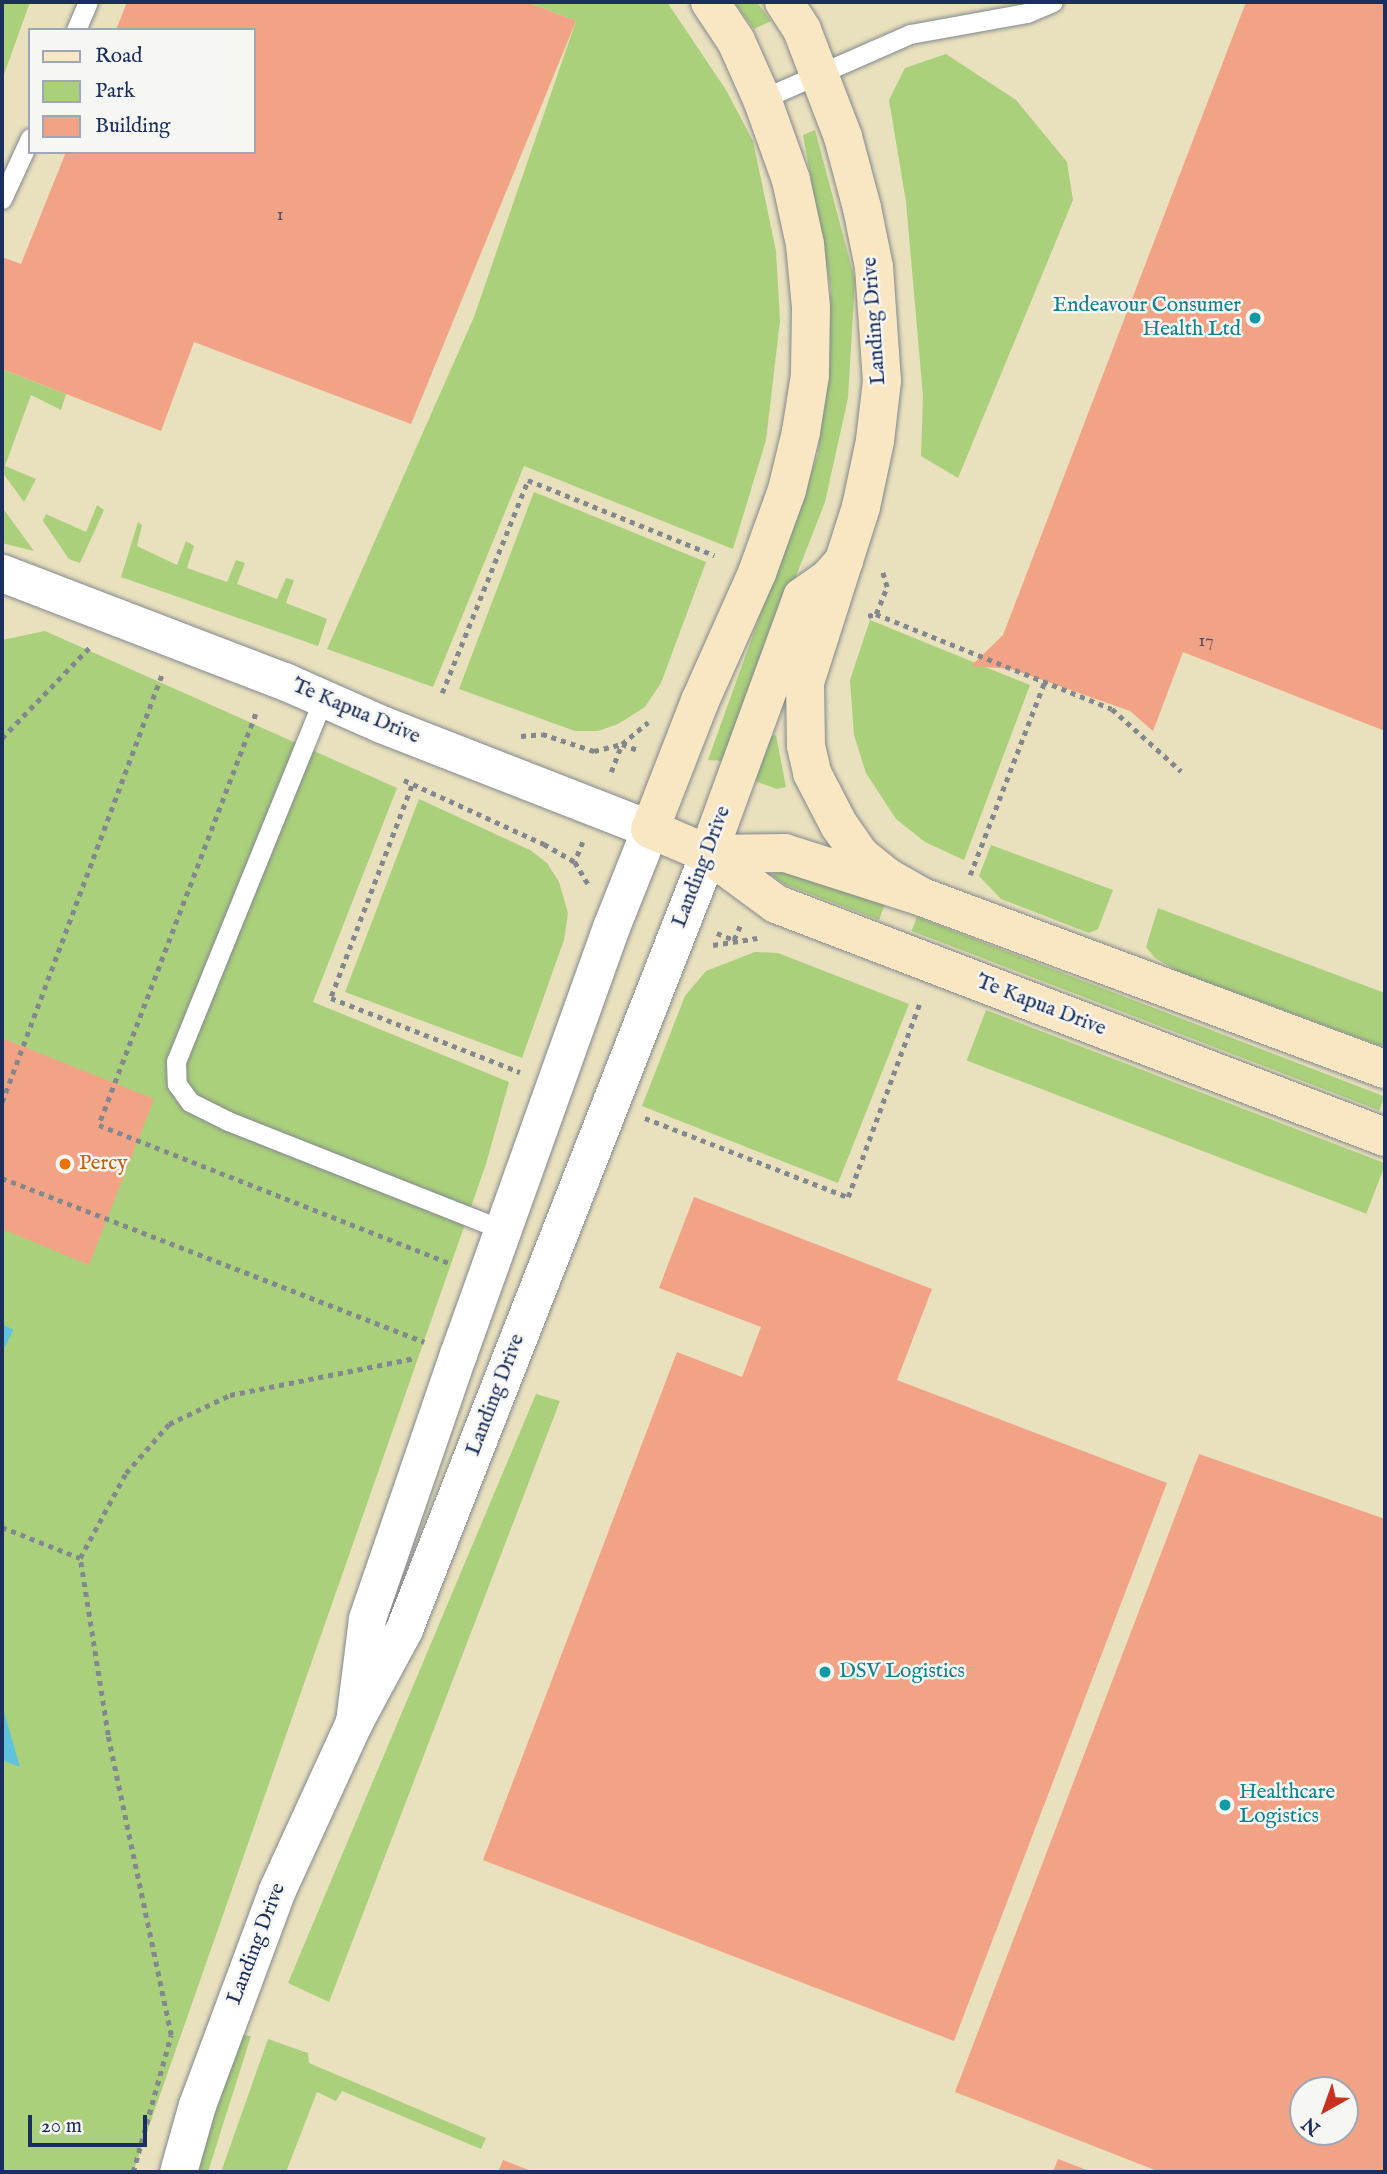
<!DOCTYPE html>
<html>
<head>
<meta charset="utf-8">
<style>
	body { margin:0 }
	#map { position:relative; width:1387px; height:2174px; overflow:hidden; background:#e9e0bd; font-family:"IM FELL English",serif }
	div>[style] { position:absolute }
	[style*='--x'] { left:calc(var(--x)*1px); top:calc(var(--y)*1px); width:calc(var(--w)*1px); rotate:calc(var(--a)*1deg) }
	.green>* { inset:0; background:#aad07b; transform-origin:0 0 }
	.water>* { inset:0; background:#60c3de; transform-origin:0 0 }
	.building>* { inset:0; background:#f3a385 }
	.path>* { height:4.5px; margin-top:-2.25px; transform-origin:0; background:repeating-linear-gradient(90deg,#82888e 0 5px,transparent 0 10px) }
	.roads { filter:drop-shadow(0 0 2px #82888e) drop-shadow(0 0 2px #82888e) }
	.lane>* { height:19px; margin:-9.5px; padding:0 9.5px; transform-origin:9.5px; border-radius:9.5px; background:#fff }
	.street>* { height:37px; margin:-18.5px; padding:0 18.5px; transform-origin:18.5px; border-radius:18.5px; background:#fff }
	.secondary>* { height:38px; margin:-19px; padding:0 19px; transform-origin:19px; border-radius:19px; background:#f9e7c3 }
	.dots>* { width:19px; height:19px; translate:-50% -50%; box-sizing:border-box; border:4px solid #f6f6f2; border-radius:50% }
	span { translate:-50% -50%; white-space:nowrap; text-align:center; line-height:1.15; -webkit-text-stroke:5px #f6f6f2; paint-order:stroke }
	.number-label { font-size:18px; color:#514c68 }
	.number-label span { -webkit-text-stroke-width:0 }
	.culture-label { font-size:21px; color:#0d838f }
	.right { translate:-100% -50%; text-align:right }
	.left { translate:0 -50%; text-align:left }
	.street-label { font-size:21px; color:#1b2f5e }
	.food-label { font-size:21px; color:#c56008 }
	.frame { position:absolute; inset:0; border:4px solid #1b2f5e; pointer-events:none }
	.legend { position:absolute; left:28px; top:28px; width:228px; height:126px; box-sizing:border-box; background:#f6f6f2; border:2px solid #9ea6b7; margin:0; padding:9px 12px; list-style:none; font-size:21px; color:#1b2f5e }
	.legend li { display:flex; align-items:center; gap:14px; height:35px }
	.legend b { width:35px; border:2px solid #9ea6b7 }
	.north { position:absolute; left:1289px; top:2076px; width:70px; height:70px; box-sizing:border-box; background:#f6f6f2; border:2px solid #9ea6b7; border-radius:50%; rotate:220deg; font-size:19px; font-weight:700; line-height:28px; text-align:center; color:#1b2f5e }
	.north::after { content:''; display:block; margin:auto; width:24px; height:32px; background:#c8321e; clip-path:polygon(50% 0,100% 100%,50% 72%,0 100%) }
	.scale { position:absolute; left:28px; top:2115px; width:119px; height:32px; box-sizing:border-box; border:4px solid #1b2f5e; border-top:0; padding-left:9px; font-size:21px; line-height:24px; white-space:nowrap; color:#1b2f5e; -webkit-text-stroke:5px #f6f6f2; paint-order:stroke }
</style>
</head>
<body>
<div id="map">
	<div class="green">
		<div style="clip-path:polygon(2px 2px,30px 2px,2px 80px)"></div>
		<div style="clip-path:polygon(527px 2px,667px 2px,726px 90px,753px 141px,776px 251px,780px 321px,766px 440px,733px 549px,524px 466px,433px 687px,327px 649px,474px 317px,576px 21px)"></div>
		<div style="clip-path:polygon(734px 2px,757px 2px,771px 21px,754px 29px)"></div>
		<div style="clip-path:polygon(946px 54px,1016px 100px,1067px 162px,1073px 200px,958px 478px,921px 456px,923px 396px,906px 202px,889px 100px,905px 68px)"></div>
		<div style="clip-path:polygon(815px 130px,855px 280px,848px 398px,825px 502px,724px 761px,708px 760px,818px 454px,831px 289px,803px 135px)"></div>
		<div style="clip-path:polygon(2px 369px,66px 394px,61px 410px,31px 395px,5px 466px,36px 479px,24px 502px,2px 472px)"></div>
		<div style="clip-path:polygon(534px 492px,706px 562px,661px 683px,645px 707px,618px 724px,598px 731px,575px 731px,459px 689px)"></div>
		<div style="clip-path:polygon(97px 505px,104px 510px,80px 563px,69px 559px,43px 521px,46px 514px,86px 532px)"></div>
		<div style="clip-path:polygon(2px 507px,34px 551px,2px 543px)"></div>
		<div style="clip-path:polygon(138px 522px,142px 525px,137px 546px,177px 565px,186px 541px,194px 546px,187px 568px,227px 582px,236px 560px,245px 563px,237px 584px,277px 599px,286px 578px,294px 580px,286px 603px,327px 619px,318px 646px,121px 577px)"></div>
		<div style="clip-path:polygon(870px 620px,1030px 685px,964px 860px,925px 842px,896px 819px,866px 773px,854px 735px,850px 680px)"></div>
		<div style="clip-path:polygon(45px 631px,397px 788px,313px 1002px,509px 1082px,486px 1164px,133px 2172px,2px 2172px,2px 640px)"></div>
		<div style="clip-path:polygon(776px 735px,786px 787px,777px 789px,755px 781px,770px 737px)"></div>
		<div style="clip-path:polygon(419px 799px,530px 850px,547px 863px,559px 882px,568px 913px,564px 940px,522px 1058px,345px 992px)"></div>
		<div style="clip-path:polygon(991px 845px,1113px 890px,1098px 929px,1089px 933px,1001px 899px,979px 876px)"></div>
		<div style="clip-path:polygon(775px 869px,885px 904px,879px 920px,784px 884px,773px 876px)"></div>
		<div style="clip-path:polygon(1158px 908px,1385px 993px,1385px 1043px,1381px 1046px,1179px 972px,1155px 958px,1146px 947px)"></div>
		<div style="left:917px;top:917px;width:501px;height:15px;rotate:21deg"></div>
		<div style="clip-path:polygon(755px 952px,778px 953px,909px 1004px,838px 1183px,642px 1106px,685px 996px,706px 971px)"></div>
		<div style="left:986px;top:1010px;width:428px;height:54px;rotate:21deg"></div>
		<div style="clip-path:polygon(536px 1394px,560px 1401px,329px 2002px,288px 1983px)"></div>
		<div style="clip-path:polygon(241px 2035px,251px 2036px,208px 2172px,196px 2172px)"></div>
		<div style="clip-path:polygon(268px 2039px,308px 2053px,309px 2063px,486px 2138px,481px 2149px,342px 2091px,336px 2101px,317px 2092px,286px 2172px,221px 2172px)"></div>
	</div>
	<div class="water">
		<div style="left:2px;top:1324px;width:13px;height:176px;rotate:27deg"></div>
		<div style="clip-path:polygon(2px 1705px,20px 1767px,2px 1760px)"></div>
	</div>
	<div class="building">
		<div style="clip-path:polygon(127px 2px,527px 2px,576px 21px,411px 424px,194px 342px,161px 431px,2px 369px,2px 257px,21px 264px,66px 152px,254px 152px,254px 30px,116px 30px)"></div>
		<div style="clip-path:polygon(1246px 2px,1385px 2px,1385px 731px,1183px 652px,1153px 731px,1130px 711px,1011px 669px,971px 666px,1003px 635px)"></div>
		<div style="clip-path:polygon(2px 1038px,154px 1099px,89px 1265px,2px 1229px)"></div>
		<div style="clip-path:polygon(694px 1197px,932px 1289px,897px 1380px,1167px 1483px,954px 2041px,483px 1860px,677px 1352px,742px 1377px,761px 1327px,659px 1288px)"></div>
		<div style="clip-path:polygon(evenodd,1199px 1454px,1385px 1519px,1385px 2172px,1160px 2172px,955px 2092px,1199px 1454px,1303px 2090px,1345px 2090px,1345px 2132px,1303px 2132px,1303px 2090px)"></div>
		<div style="clip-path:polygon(1058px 2159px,1092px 2172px,1053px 2172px)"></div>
		<div style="clip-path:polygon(503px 2160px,534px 2172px,498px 2172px)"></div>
	</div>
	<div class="path">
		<div style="--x:876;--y:614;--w:254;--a:21.9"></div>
		<div style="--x:1112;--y:709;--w:93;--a:41.9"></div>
		<div style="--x:868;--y:616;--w:8;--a:-14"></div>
		<div style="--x:876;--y:614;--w:29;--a:-68"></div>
		<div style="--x:887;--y:587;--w:17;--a:-107"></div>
		<div style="--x:442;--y:693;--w:230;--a:-68"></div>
		<div style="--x:528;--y:480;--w:201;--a:22"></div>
		<div style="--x:256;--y:714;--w:440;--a:110.9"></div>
		<div style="--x:99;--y:1125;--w:378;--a:21.5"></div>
		<div style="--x:521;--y:736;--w:21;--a:-5"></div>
		<div style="--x:542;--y:734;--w:55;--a:18.1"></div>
		<div style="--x:594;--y:751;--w:29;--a:-14"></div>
		<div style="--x:622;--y:744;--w:34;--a:-40"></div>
		<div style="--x:2;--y:738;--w:127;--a:-46"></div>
		<div style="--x:611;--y:772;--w:30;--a:-69"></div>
		<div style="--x:622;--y:744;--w:17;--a:21"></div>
		<div style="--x:404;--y:780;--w:154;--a:24.6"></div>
		<div style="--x:544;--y:844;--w:36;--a:30"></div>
		<div style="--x:412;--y:786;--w:227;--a:110.9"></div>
		<div style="--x:331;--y:998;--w:203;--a:21.4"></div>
		<div style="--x:583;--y:842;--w:22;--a:112"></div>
		<div style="--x:575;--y:862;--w:26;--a:59"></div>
		<div style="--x:970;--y:875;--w:206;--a:-68.9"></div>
		<div style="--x:717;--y:933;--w:18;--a:22"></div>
		<div style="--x:734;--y:940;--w:15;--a:-67"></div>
		<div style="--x:713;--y:945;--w:45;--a:-9"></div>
		<div style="--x:2;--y:1102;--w:458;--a:-69.5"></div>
		<div style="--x:645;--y:1118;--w:218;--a:21.3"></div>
		<div style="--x:848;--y:1197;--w:208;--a:-69.7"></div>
		<div style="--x:2;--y:1178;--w:453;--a:21.2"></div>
		<div style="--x:2;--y:1527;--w:84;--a:21.7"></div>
		<div style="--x:133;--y:2172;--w:142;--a:-74.5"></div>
		<div style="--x:171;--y:2035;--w:307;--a:-101.9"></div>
		<div style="--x:108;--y:1735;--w:179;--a:-99"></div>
		<div style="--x:80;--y:1558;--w:97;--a:-61.6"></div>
		<div style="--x:126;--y:1473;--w:65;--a:-48.7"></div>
		<div style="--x:169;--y:1424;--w:68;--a:-25.4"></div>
		<div style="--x:230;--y:1395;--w:189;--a:-11.3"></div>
	</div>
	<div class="roads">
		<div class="lane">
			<div style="--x:76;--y:30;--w:30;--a:-67"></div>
			<div style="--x:762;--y:99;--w:162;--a:-23.7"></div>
			<div style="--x:910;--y:34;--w:119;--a:-10.2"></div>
			<div style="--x:1027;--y:13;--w:28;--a:-23"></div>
			<div style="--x:2;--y:199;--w:67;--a:-65.3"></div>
			<div style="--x:324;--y:697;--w:393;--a:112.1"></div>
			<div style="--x:176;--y:1061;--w:23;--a:88"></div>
			<div style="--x:177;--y:1084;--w:22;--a:54"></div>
			<div style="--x:190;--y:1102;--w:42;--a:26.6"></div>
			<div style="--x:228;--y:1121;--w:296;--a:21.6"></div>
		</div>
		<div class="street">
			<div style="--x:2;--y:573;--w:302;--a:21"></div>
			<div style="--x:284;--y:681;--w:106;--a:23.9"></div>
			<div style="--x:381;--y:724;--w:289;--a:21.3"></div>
			<div style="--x:650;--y:829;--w:105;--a:111.7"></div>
			<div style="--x:611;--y:927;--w:454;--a:109.7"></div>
			<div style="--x:458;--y:1354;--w:280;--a:109"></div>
			<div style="--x:367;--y:1619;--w:104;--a:97.2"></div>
			<div style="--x:178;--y:2172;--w:70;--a:-74.2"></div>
			<div style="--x:197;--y:2105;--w:229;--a:-69.6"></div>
			<div style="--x:277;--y:1890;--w:185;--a:-65.4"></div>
			<div style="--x:354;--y:1722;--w:106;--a:-61.7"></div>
			<div style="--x:404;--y:1629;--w:832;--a:-68.58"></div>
		</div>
		<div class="secondary">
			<div style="--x:710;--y:2;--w:47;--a:56.3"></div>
			<div style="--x:736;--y:41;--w:64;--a:65.9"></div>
			<div style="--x:762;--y:99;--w:86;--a:70.3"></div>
			<div style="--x:791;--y:180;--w:66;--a:77.7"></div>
			<div style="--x:805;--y:244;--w:64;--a:84.6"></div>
			<div style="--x:811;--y:308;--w:67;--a:90.9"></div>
			<div style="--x:810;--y:375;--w:58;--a:99"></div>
			<div style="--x:801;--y:432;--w:60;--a:103.6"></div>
			<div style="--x:787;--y:490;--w:88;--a:109.9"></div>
			<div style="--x:757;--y:573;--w:140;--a:114"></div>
			<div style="--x:700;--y:701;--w:137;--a:111.3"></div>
			<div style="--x:650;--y:829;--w:63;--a:23.3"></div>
			<div style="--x:708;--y:854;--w:84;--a:36.3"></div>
			<div style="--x:776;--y:904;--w:652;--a:20.94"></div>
			<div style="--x:784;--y:2;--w:33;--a:57"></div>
			<div style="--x:802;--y:30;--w:115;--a:69"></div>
			<div style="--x:843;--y:137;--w:73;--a:75"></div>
			<div style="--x:862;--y:208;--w:60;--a:78.5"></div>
			<div style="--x:874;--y:267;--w:114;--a:86"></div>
			<div style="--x:882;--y:381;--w:60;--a:96.7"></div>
			<div style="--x:875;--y:441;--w:67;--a:102"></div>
			<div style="--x:861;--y:507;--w:185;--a:107.7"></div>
			<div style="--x:805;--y:683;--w:63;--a:89.1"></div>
			<div style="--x:806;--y:746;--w:28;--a:77"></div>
			<div style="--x:812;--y:773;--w:59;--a:62.6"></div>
			<div style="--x:839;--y:825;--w:38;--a:55"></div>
			<div style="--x:861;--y:856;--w:33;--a:39"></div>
			<div style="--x:887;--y:877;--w:40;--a:29.7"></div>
			<div style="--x:708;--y:854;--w:77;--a:-0.7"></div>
			<div style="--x:785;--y:853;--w:144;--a:17.8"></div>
			<div style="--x:922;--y:897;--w:494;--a:20.4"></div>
			<div style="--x:708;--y:854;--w:274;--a:-69.9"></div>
			<div style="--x:802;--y:597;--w:33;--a:-35"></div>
			<div style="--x:829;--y:578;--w:23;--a:-49"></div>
		</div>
	</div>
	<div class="dots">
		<div style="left:1255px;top:318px;background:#0f9aa8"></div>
		<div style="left:65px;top:1164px;background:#e8710a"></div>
		<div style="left:825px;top:1672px;background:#0f9aa8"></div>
		<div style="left:1225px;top:1805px;background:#0f9aa8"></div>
	</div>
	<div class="number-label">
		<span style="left:280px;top:216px">1</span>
		<span style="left:1206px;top:642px">17</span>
	</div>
	<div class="culture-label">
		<span class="right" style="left:1241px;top:318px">Endeavour Consumer<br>Health Ltd</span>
		<span class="left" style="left:839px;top:1672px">DSV Logistics</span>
		<span class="left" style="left:1239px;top:1805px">Healthcare<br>Logistics</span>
	</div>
	<div class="street-label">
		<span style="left:875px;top:321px;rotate:-94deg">Landing Drive</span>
		<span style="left:356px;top:712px;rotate:23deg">Te Kapua Drive</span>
		<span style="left:702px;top:867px;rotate:-69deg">Landing Drive</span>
		<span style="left:1041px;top:1006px;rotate:21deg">Te Kapua Drive</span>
		<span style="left:496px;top:1395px;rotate:-69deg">Landing Drive</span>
		<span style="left:257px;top:1944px;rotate:-69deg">Landing Drive</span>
	</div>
	<div class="food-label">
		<span class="left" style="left:79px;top:1164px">Percy</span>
	</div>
	<div class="frame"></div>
	<ul class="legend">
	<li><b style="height:9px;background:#f9e7c3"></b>Road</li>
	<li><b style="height:19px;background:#aad07b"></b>Park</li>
	<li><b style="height:19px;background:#f3a385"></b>Building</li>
	</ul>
	<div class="north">N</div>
	<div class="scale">20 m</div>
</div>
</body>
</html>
